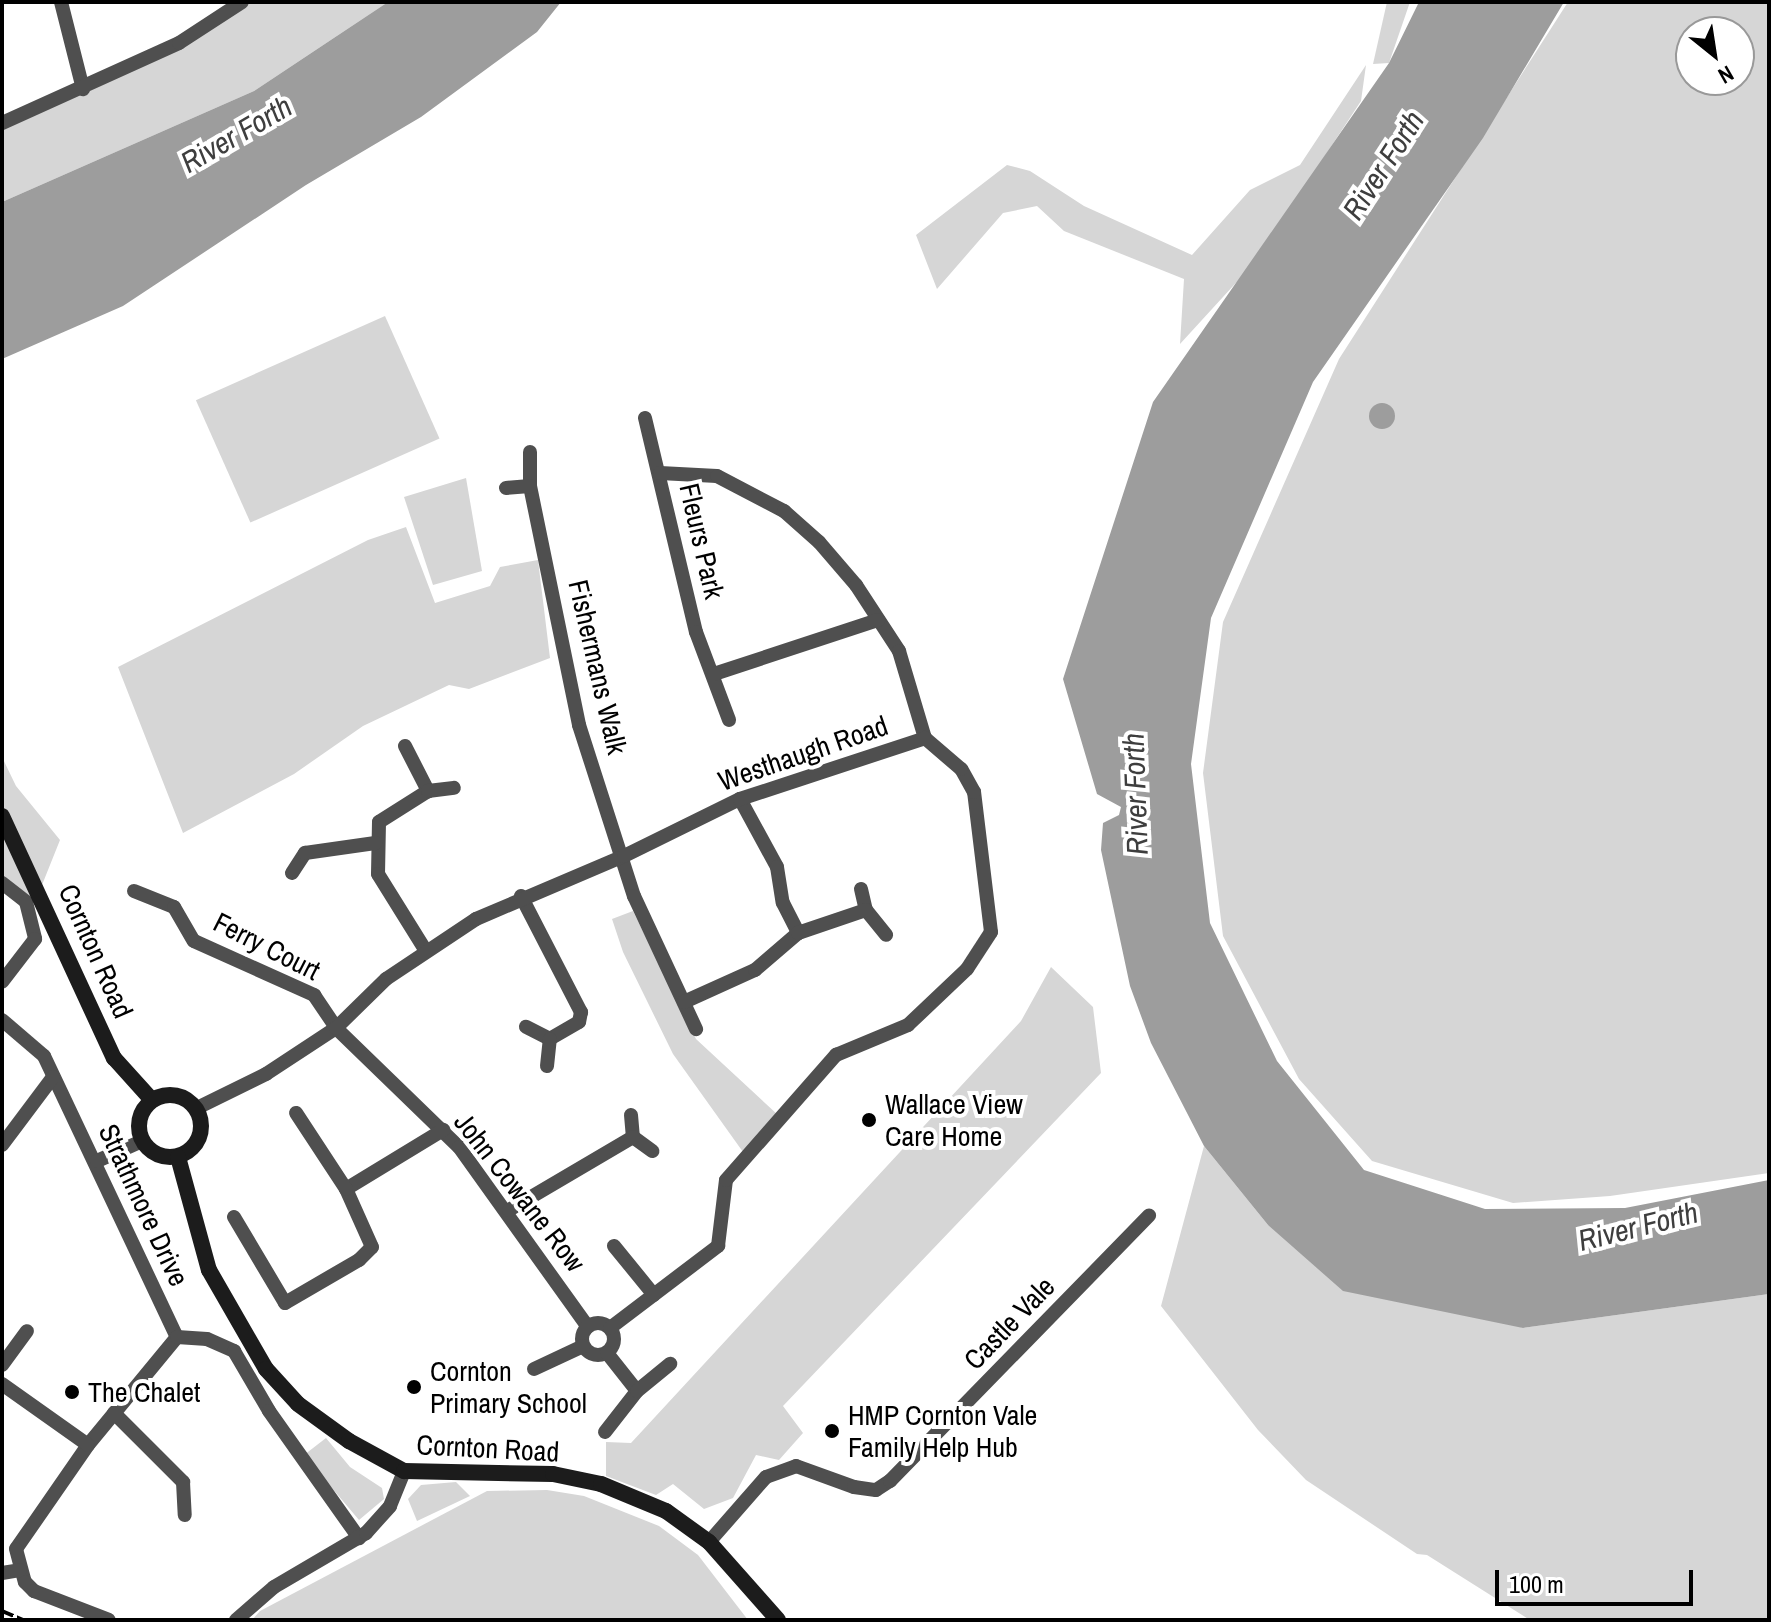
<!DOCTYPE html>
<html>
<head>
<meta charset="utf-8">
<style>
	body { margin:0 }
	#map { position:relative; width:1771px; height:1622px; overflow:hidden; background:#fff; font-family:"Archivo Narrow",sans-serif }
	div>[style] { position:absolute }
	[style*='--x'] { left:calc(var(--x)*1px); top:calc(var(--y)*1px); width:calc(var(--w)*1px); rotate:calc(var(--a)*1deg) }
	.green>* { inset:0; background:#d6d6d6; transform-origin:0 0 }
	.water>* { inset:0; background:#9d9d9d }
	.round { border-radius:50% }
	.street>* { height:14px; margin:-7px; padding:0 7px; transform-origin:7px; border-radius:7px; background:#4f4f4f }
	.street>.ring { margin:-7px; padding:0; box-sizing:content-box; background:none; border:14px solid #4f4f4f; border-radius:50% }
	.secondary>* { height:16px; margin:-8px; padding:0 8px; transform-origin:8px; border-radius:8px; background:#1c1c1c }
	.secondary>.ring { margin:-8px; padding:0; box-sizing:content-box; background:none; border:16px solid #1c1c1c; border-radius:50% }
	.rail>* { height:4px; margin-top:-2px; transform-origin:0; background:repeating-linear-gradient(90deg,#000 0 12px,transparent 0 16px) }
	.dots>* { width:22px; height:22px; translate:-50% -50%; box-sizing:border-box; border:4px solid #fff; border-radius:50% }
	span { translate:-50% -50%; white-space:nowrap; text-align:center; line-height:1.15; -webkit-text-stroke:8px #fff; paint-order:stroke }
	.street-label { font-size:28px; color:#000 }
	.poi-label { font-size:28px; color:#000 }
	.left { translate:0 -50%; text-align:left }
	.water-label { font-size:30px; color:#3e3e3e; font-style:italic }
	.frame { position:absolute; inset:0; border:4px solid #000; pointer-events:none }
	.north { position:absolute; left:1675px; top:16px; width:80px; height:80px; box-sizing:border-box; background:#fff; border:2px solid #999; border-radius:50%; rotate:150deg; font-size:22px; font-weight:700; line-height:32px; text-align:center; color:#000 }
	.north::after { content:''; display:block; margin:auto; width:28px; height:36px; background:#000; clip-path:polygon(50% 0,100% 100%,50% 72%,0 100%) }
	.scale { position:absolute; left:1495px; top:1570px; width:198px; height:36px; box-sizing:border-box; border:4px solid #000; border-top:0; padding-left:10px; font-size:24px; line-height:28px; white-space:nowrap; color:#000; -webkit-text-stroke:6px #fff; paint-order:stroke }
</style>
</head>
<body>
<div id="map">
	<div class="green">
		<div style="clip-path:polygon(246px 2px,388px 2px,254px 91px,2px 202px,2px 127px)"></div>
		<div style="clip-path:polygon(1387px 2px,1410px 2px,1389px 63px,1373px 64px)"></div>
		<div style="clip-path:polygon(evenodd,1568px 2px,1769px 2px,1769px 1173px,1610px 1196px,1513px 1203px,1372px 1161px,1299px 1079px,1223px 936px,1203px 773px,1223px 622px,1339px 359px,1568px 2px,1691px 32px,1739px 32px,1739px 80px,1691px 80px,1691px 32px)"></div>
		<div style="clip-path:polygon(1366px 65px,1361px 101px,1255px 262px,1180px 344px,1184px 279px,1064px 231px,1037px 206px,1003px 213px,937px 289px,916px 235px,1007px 165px,1030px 171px,1084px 206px,1192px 255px,1250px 190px,1300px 165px)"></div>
		<div style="left:385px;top:316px;width:134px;height:207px;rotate:66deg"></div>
		<div style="clip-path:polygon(466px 478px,482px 571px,433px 585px,404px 497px)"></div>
		<div style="clip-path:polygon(406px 527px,435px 603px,490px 586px,500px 567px,538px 560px,550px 658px,469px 689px,449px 685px,363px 726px,294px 774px,183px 833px,118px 667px,368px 540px)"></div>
		<div style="clip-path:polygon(2px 757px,16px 786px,60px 840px,36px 900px,2px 877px)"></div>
		<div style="clip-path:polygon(633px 911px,696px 1039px,778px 1115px,743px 1152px,673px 1054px,623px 952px,612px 919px)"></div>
		<div style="clip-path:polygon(1051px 967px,1093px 1007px,1101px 1073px,783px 1406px,803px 1433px,779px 1460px,756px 1455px,733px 1498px,704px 1509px,673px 1484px,656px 1495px,606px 1476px,606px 1442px,631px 1443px,1021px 1021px)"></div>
		<div style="clip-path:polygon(1204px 1146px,1268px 1225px,1523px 1328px,1769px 1294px,1769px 1620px,1530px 1620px,1427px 1555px,1417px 1554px,1306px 1480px,1258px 1430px,1161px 1306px)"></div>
		<div style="clip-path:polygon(326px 1438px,350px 1467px,382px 1488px,384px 1499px,359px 1520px,304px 1455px)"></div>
		<div style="clip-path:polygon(456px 1482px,470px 1496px,417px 1521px,408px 1499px,421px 1485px)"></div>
		<div style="clip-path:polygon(547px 1490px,584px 1496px,659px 1526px,698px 1555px,748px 1620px,252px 1620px,260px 1611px,487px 1491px)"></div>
	</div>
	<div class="water">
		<div style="clip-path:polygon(388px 2px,561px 2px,537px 32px,421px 117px,306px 185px,123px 306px,2px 359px,2px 202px,254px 91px)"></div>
		<div style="clip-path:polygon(1419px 2px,1564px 2px,1483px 138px,1313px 382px,1211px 618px,1191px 764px,1210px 923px,1277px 1061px,1364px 1170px,1485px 1209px,1625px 1208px,1769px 1180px,1769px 1294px,1523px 1328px,1343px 1291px,1268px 1225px,1204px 1146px,1151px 1043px,1130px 986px,1101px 850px,1103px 823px,1119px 815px,1121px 807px,1097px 794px,1063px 679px,1153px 402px,1389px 63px)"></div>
		<div class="round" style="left:1369px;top:403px;width:26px;height:26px"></div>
	</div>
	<div class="street">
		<div style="--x:61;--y:2;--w:90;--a:75.8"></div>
		<div style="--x:2;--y:123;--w:194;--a:-24.3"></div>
		<div style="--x:179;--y:43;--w:75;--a:-33.1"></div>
		<div style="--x:645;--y:418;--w:220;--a:76.6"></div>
		<div style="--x:696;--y:632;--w:94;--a:69.4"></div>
		<div style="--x:530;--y:452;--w:34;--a:90"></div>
		<div style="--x:530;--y:486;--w:244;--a:78.4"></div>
		<div style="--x:579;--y:725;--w:180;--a:72.2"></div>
		<div style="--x:634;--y:896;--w:147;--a:65"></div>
		<div style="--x:660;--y:473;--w:57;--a:3"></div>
		<div style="--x:717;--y:476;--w:76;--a:27.6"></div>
		<div style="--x:784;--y:511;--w:47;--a:41.5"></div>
		<div style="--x:819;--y:542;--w:57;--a:49.3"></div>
		<div style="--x:856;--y:585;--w:79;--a:56.9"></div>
		<div style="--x:899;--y:651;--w:91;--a:73.4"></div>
		<div style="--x:506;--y:488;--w:24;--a:-5"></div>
		<div style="--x:714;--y:674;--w:173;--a:-18.2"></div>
		<div style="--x:405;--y:746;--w:51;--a:62.9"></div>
		<div style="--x:428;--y:791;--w:58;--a:147.7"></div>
		<div style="--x:379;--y:822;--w:52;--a:91.1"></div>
		<div style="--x:378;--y:874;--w:91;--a:58.1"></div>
		<div style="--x:428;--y:791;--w:26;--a:-7"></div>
		<div style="--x:740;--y:799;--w:77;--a:61.4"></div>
		<div style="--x:777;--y:867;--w:36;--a:81"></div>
		<div style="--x:783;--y:903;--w:34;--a:63"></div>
		<div style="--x:292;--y:873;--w:24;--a:-57"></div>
		<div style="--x:305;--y:853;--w:71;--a:-8.1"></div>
		<div style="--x:2;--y:883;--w:31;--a:38"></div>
		<div style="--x:26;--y:902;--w:38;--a:76"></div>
		<div style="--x:35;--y:939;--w:54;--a:127.5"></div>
		<div style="--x:861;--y:889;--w:22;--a:77"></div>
		<div style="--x:866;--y:910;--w:32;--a:51"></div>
		<div style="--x:134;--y:891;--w:43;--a:21.8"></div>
		<div style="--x:174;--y:907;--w:39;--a:60"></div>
		<div style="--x:194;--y:941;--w:132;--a:24.2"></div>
		<div style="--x:314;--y:995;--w:40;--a:56"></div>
		<div style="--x:336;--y:1028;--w:171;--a:44.1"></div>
		<div style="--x:459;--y:1147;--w:221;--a:54.4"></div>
		<div style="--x:521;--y:896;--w:131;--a:62.7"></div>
		<div style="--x:581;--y:1012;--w:10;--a:101"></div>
		<div style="--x:579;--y:1022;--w:34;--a:150"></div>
		<div style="--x:550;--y:1039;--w:27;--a:-153"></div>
		<div style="--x:684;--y:1002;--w:78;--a:-24.3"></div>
		<div style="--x:755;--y:970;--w:57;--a:-40.7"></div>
		<div style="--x:798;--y:933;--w:72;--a:-18.7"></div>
		<div style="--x:2;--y:1020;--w:55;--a:40.6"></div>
		<div style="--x:44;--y:1056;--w:311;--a:64.7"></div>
		<div style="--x:177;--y:1337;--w:140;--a:129.5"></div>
		<div style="--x:88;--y:1445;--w:126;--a:124.7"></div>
		<div style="--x:16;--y:1549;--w:34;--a:75"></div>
		<div style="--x:25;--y:1582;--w:13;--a:45"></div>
		<div style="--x:34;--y:1591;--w:80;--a:21.1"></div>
		<div style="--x:547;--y:1066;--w:27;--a:-84"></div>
		<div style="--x:197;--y:1108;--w:77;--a:-26.2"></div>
		<div style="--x:266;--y:1074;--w:84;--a:-33.3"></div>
		<div style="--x:336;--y:1028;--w:70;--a:-44.4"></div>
		<div style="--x:386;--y:979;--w:108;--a:-33.7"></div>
		<div style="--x:476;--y:919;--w:161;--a:-23.1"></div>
		<div style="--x:624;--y:856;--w:129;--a:-26.2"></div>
		<div style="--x:740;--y:799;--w:195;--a:-18.2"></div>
		<div style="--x:631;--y:1115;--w:22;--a:85"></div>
		<div style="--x:633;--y:1137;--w:24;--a:36"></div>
		<div style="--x:2;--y:1145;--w:85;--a:-53.1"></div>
		<div style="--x:97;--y:1161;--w:49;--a:-24"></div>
		<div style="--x:346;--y:1189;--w:114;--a:-31.3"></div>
		<div style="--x:509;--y:1210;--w:144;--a:-30.5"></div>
		<div style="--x:234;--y:1217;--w:100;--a:59.3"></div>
		<div style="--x:285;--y:1303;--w:86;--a:-30.2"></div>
		<div style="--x:359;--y:1260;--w:18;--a:-45"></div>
		<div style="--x:372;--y:1247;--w:64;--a:-114.1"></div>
		<div style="--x:346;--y:1189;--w:91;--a:-123.3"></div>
		<div style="--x:614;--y:1246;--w:63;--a:50.8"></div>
		<div class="ring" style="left:582px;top:1323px;width:18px;height:18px"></div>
		<div style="--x:610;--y:1328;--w:136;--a:-37.2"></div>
		<div style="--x:718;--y:1246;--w:66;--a:-83.1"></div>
		<div style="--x:726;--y:1180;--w:167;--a:-48.7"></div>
		<div style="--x:836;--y:1055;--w:78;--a:-22.6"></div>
		<div style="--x:908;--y:1025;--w:81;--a:-43.5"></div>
		<div style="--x:967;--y:969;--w:44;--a:-57"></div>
		<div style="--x:991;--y:932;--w:141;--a:-96.9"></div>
		<div style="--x:974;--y:792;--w:26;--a:-119"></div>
		<div style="--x:961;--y:769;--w:48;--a:-139.3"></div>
		<div style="--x:177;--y:1337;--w:30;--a:4"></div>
		<div style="--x:207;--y:1339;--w:30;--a:24"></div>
		<div style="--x:234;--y:1351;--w:69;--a:59.7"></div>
		<div style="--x:269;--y:1411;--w:156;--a:54.7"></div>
		<div style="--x:607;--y:1353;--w:48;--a:51.7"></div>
		<div style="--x:2;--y:1365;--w:42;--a:-53.7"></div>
		<div style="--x:534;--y:1369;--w:54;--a:-25.1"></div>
		<div style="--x:2;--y:1384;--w:105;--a:35.3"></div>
		<div style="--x:114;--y:1413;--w:98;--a:45"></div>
		<div style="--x:183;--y:1482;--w:33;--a:87"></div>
		<div style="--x:605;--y:1432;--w:52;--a:-52"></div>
		<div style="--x:637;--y:1391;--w:43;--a:-39.3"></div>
		<div style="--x:709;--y:1542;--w:86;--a:-48.8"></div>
		<div style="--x:766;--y:1477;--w:32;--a:-20"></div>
		<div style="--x:796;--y:1466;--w:62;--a:19.9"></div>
		<div style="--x:854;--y:1487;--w:22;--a:8"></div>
		<div style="--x:876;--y:1490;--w:17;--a:-33"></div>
		<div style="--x:890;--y:1481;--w:371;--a:-45.7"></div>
		<div style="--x:2;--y:1573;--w:18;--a:-9"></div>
		<div style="--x:236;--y:1620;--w:50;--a:-41"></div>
		<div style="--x:274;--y:1587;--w:107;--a:-30.4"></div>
		<div style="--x:366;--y:1533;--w:36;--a:-48"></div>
		<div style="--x:390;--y:1506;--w:38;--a:-68"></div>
	</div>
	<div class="secondary">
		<div style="--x:2;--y:816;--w:267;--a:65.2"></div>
		<div style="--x:114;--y:1058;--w:57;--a:47.9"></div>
		<div class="ring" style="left:139px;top:1095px;width:46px;height:46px"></div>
		<div style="--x:178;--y:1157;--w:117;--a:74.7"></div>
		<div style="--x:209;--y:1270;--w:114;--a:60.1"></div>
		<div style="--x:266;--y:1369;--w:47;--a:47.6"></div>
		<div style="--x:298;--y:1404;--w:63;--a:36"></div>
		<div style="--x:349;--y:1441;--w:63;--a:28.6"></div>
		<div style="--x:404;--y:1471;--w:149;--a:1.2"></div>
		<div style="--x:553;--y:1474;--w:49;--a:11.8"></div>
		<div style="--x:601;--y:1484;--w:70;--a:22.6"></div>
		<div style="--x:666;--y:1511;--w:53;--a:35.8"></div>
		<div style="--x:709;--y:1542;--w:104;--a:48.5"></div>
	</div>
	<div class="rail">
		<div style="--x:2;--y:1611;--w:23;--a:23"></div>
	</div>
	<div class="dots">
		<div style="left:869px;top:1120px;background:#000"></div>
		<div style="left:414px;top:1387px;background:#000"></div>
		<div style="left:72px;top:1392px;background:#000"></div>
		<div style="left:832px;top:1431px;background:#000"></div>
	</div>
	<div class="street-label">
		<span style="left:702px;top:541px;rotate:77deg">Fleurs Park</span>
		<span style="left:598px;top:667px;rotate:77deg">Fishermans Walk</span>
		<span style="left:803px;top:753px;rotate:-19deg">Westhaugh Road</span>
		<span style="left:267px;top:946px;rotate:27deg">Ferry Court</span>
		<span style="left:96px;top:951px;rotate:66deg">Cornton Road</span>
		<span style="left:520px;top:1192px;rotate:52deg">John Cowane Row</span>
		<span style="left:144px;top:1205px;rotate:65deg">Strathmore Drive</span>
		<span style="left:1009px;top:1323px;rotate:-46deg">Castle Vale</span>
		<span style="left:488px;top:1448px;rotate:3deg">Cornton Road</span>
	</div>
	<div class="poi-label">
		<span class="left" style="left:885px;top:1120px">Wallace View<br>Care Home</span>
		<span class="left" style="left:430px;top:1387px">Cornton<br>Primary School</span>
		<span class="left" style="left:88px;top:1392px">The Chalet</span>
		<span class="left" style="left:848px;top:1431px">HMP Cornton Vale<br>Family Help Hub</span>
	</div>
	<div class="water-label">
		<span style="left:236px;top:134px;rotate:-30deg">River Forth</span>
		<span style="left:1383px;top:165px;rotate:-57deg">River Forth</span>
		<span style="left:1135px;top:794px;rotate:-92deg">River Forth</span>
		<span style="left:1638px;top:1226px;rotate:-14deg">River Forth</span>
	</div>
	<div class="frame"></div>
	<div class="north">N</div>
	<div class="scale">100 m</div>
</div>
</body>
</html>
